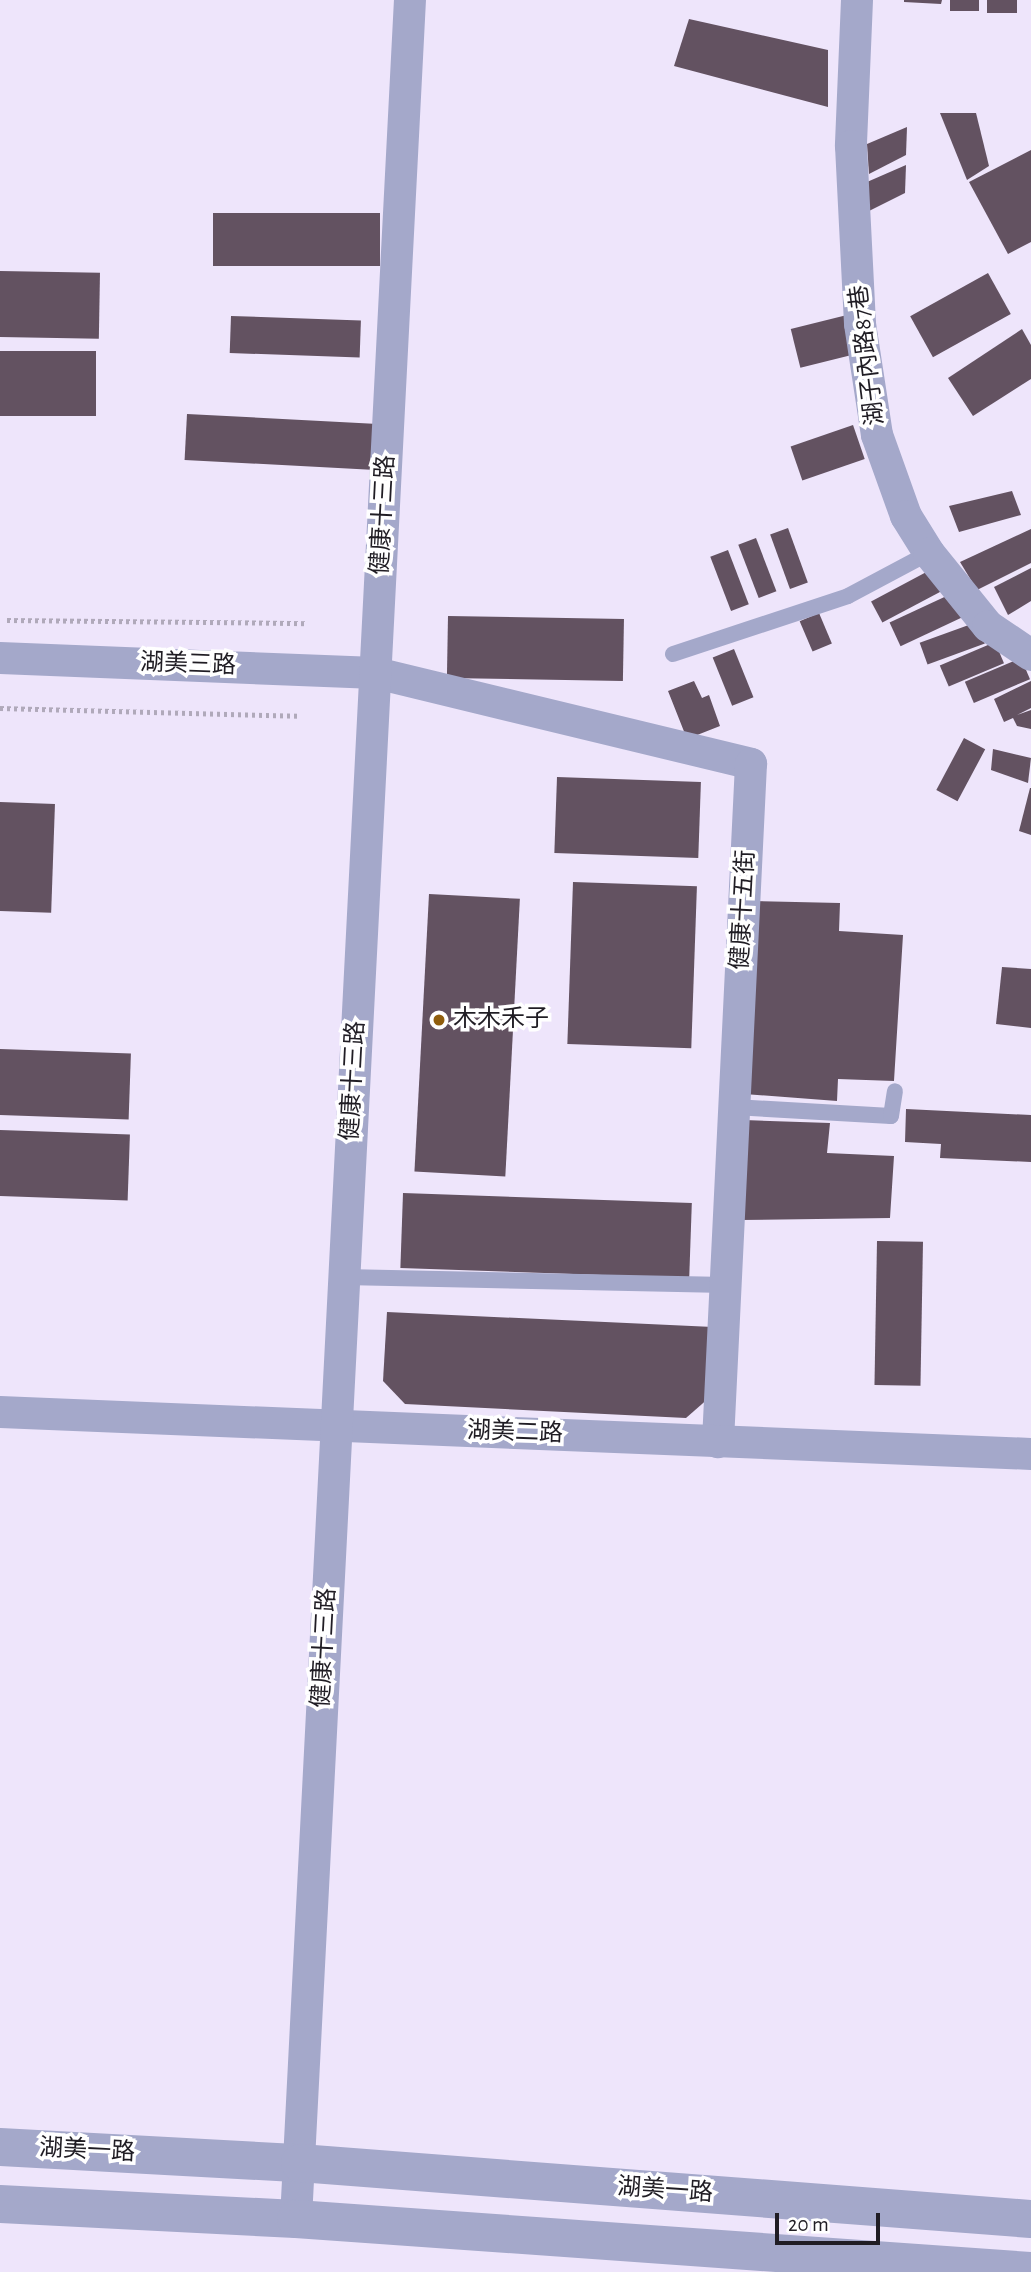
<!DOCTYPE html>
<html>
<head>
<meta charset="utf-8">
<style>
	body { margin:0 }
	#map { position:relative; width:1031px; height:2272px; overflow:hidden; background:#eee5fb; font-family:"Alegreya Sans","Noto Sans TC",sans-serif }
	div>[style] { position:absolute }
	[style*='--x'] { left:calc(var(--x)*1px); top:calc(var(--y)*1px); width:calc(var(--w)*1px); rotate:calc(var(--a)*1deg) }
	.building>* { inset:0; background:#635261; transform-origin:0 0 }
	.path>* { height:4.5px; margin-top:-2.25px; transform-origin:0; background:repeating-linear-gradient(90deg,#b0a9ba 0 3.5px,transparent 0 7px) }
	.service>* { height:16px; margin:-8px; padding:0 8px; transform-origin:8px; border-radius:8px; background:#a4a8ca }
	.minor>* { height:32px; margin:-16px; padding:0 16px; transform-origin:16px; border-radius:16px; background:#a4a8ca }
	.tertiary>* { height:38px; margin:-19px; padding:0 19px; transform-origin:19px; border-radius:19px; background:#a4a8ca }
	.dots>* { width:19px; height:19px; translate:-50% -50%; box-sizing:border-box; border:4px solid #fff; border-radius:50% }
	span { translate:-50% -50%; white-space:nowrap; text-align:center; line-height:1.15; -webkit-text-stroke:7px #fff; paint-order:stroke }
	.street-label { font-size:24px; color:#201d24 }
	.poi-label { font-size:24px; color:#201d24 }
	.left { translate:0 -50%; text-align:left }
	.scale { position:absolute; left:775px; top:2213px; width:105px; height:32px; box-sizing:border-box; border:4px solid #201d24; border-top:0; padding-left:9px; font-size:21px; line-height:24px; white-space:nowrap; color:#201d24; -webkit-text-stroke:5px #fff; paint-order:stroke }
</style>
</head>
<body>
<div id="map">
	<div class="building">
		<div style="clip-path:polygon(904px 0,942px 0,941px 4px,904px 2px)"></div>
		<div style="left:950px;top:0;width:29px;height:11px"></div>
		<div style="left:987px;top:0;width:30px;height:13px"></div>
		<div style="clip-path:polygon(689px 19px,828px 50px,828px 107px,674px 66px)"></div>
		<div style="clip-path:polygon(940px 113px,976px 113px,989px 166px,967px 180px)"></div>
		<div style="clip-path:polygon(907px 127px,906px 155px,869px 174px,867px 144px)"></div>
		<div style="clip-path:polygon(1031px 150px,1031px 242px,1008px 254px,969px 182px)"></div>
		<div style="clip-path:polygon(906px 165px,905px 193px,867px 212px,867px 182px)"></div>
		<div style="left:213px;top:213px;width:167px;height:53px"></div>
		<div style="left:0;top:271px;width:100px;height:66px;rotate:1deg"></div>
		<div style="left:988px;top:273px;width:47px;height:89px;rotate:61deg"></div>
		<div style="left:847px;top:315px;width:40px;height:58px;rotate:76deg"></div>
		<div style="left:231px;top:316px;width:130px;height:37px;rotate:2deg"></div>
		<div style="clip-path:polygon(1022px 329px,1031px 345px,1031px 379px,973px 416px,948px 378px)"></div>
		<div style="left:0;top:351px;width:96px;height:65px"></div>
		<div style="left:187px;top:414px;width:191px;height:46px;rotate:3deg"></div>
		<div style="left:853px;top:425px;width:36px;height:66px;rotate:71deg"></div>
		<div style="clip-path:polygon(1012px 491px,1021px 515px,959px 532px,949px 506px)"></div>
		<div style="left:788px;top:528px;width:58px;height:19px;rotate:70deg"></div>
		<div style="clip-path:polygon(1031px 529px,1031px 563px,977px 590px,960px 562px)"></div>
		<div style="left:756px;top:538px;width:57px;height:19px;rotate:69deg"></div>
		<div style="left:728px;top:550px;width:58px;height:19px;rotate:69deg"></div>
		<div style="clip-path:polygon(1031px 568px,1031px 601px,1008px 615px,994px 587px)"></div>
		<div style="left:932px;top:569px;width:24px;height:69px;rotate:62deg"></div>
		<div style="left:953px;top:593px;width:26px;height:70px;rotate:65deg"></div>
		<div style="left:819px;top:613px;width:33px;height:21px;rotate:67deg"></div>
		<div style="left:448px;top:616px;width:176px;height:62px;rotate:1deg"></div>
		<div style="left:977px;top:622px;width:23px;height:61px;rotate:70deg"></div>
		<div style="left:995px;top:642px;width:23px;height:60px;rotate:67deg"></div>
		<div style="left:734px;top:649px;width:52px;height:23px;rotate:68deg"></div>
		<div style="left:1021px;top:658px;width:23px;height:61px;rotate:67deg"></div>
		<div style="clip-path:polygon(694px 681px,702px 698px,709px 695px,720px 726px,687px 739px,668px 691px)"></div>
		<div style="clip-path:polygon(1031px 681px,1031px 708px,1017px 715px,1031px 710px,1031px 729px,1017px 726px,1013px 718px,1004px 722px,994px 699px)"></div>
		<div style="left:964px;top:738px;width:24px;height:59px;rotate:28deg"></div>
		<div style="clip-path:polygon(993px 749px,1031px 758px,1028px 783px,991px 770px)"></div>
		<div style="left:557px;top:777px;width:144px;height:76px;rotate:2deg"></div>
		<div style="clip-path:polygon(1030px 788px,1031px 788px,1031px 835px,1019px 831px)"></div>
		<div style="left:0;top:802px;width:55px;height:109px;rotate:2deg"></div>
		<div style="left:573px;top:882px;width:124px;height:162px;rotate:2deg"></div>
		<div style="left:429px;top:894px;width:91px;height:278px;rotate:3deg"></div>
		<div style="clip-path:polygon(752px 901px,840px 903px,839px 931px,903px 935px,894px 1081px,838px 1079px,837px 1101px,744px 1094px)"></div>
		<div style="clip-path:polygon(1002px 967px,1031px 969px,1031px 1028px,996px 1024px)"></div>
		<div style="left:0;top:1049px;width:131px;height:66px;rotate:2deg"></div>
		<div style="clip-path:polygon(906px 1109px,1031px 1115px,1031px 1162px,940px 1158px,941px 1144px,905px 1142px)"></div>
		<div style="clip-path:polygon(744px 1120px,830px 1123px,827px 1153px,894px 1156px,890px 1218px,740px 1220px)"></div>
		<div style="left:0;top:1130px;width:130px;height:66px;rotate:2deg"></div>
		<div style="left:403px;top:1193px;width:289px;height:75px;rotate:2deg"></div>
		<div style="left:877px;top:1241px;width:46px;height:144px;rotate:1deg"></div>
		<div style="clip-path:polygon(387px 1312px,713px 1327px,710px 1397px,686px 1418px,405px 1404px,383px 1381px)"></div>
	</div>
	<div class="path">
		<div style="--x:7;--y:620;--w:301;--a:0.6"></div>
		<div style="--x:0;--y:708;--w:299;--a:1.5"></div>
	</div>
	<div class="service">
		<div style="--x:673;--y:654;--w:184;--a:-18.3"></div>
		<div style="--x:848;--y:596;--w:92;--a:-28"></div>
		<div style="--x:734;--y:1107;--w:157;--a:3.3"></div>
		<div style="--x:891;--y:1116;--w:25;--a:-81"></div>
		<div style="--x:343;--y:1277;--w:383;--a:1.2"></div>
	</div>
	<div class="minor">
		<div style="--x:857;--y:0;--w:146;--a:92.4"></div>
		<div style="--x:851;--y:146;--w:178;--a:87.1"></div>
		<div style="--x:860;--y:324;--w:112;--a:81.3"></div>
		<div style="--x:877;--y:435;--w:86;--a:70.3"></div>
		<div style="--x:906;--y:516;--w:44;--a:58.1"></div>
		<div style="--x:929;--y:553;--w:94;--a:51.1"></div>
		<div style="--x:988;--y:626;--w:52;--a:34"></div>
		<div style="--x:0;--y:658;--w:376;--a:2.3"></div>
		<div style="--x:376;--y:673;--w:386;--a:13.6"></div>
		<div style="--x:751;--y:764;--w:679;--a:92.79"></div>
		<div style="--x:0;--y:1412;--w:1032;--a:2.33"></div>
		<div style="--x:296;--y:2219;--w:2222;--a:-87.06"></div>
	</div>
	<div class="tertiary">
		<div style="--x:0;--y:2147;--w:300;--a:3.1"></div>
		<div style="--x:300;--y:2163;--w:733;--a:4.38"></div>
		<div style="--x:0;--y:2204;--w:296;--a:2.9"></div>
		<div style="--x:296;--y:2219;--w:737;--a:4.05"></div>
	</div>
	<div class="dots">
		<div style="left:439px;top:1020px;background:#905e0d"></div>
	</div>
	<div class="street-label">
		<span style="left:868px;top:355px;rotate:-97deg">湖子內路87巷</span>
		<span style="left:384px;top:515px;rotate:-87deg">健康十三路</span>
		<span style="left:188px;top:665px;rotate:2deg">湖美三路</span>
		<span style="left:744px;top:910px;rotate:-87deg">健康十五街</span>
		<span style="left:354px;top:1081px;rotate:-87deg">健康十三路</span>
		<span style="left:515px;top:1433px;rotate:2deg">湖美二路</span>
		<span style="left:325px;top:1648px;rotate:-87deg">健康十三路</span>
		<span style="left:87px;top:2151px;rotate:3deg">湖美一路</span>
		<span style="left:665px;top:2191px;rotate:4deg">湖美一路</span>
	</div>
	<div class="poi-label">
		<span class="left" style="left:453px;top:1020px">木木禾子</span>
	</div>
	<div class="scale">20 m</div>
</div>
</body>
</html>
